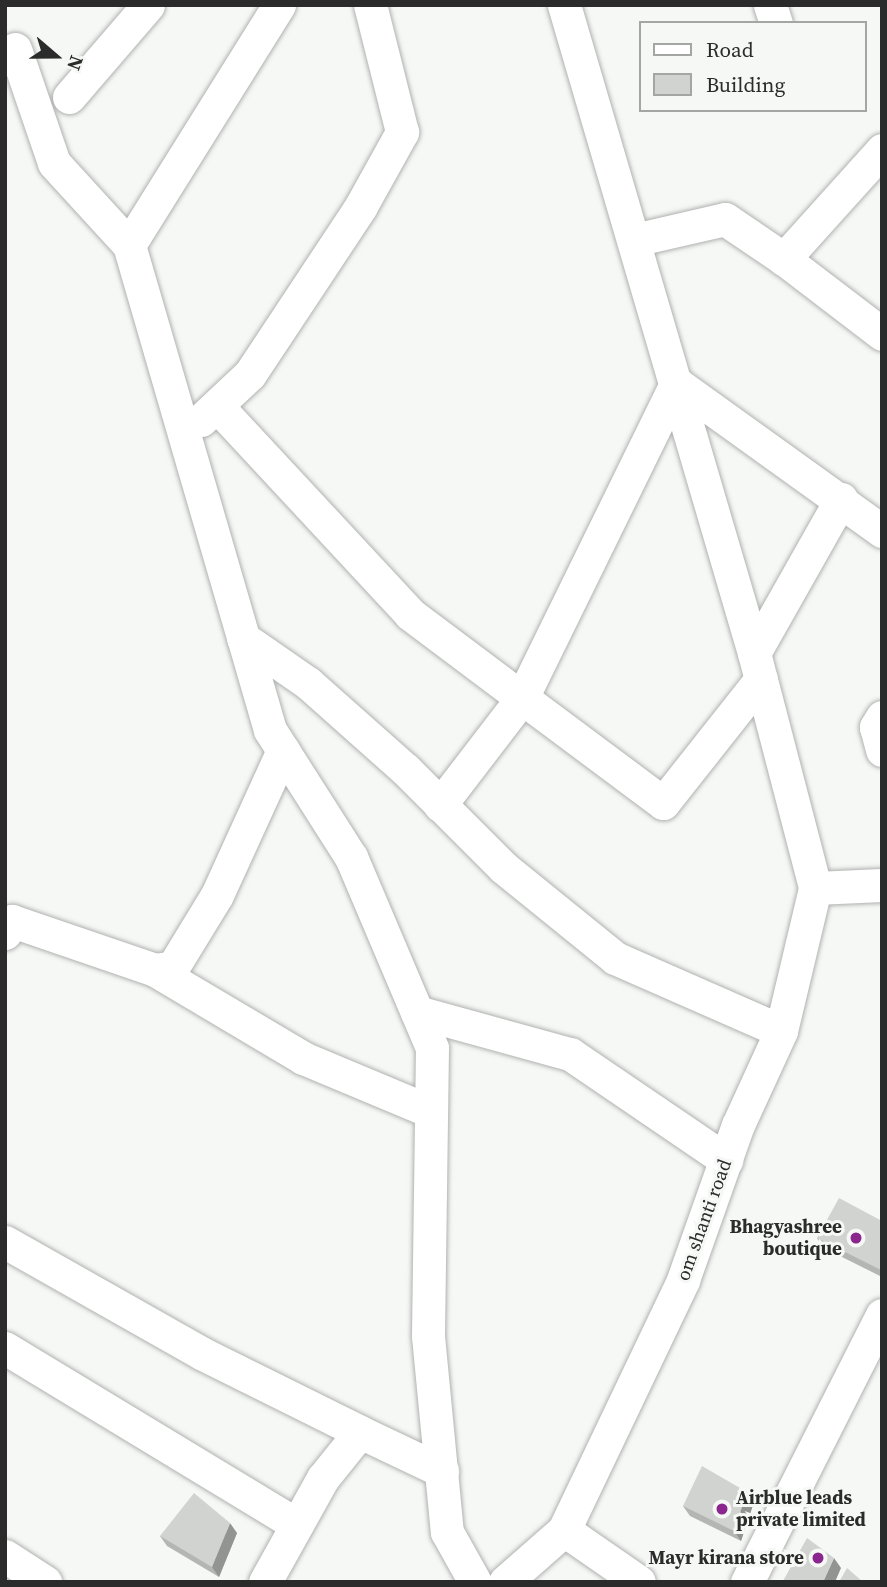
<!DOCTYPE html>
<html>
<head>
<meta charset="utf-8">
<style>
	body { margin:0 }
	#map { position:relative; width:887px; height:1587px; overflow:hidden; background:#f5f8f5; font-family:"Source Serif 4",serif }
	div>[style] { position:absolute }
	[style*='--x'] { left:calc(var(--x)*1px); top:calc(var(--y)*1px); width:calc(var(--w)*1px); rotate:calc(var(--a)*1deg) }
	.roads { filter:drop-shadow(0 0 2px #b0b2b0) drop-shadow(0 0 2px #b0b2b0) }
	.street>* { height:33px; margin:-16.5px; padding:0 16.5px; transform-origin:16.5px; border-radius:16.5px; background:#fff }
	.wall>* { inset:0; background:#b4b5b4 }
	.shaded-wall>* { inset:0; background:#929492 }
	.building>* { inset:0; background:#d1d3d1 }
	.dots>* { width:19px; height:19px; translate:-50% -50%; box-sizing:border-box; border:4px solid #f5f8f5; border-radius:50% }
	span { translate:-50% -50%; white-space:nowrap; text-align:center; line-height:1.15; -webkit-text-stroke:6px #f5f8f5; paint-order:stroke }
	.street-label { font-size:19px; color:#2a2b2a }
	.poi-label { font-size:19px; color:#2a2b2a; font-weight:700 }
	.right { translate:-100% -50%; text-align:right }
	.left { translate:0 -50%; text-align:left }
	.frame { position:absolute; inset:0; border:7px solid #2a2b2a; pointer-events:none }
	.legend { position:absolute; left:639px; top:21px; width:228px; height:91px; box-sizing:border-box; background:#f5f8f5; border:2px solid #a4a6a4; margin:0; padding:9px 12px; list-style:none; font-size:21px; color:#2a2b2a }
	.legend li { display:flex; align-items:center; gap:14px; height:35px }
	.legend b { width:35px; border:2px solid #a4a6a4 }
	.north { position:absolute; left:21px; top:21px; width:70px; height:70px; -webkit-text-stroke:5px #f5f8f5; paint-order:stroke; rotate:110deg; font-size:19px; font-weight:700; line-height:28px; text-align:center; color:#2a2b2a }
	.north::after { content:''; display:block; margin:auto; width:24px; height:32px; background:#2a2b2a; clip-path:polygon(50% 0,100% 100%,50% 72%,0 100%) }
</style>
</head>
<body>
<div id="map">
	<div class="roads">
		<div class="street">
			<div style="--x:279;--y:5;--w:283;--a:122"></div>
			<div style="--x:129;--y:245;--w:505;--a:73.79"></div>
			<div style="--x:270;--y:730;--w:151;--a:57.5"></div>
			<div style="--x:351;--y:857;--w:207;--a:67"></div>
			<div style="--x:432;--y:1048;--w:288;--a:90.8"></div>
			<div style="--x:428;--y:1336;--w:197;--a:84.5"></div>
			<div style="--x:447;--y:1532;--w:57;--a:60.8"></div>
			<div style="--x:564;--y:5;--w:675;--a:73.66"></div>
			<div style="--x:754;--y:653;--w:243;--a:75.4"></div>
			<div style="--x:770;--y:5;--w:19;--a:72"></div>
			<div style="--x:15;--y:49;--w:120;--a:71.1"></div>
			<div style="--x:54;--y:163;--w:111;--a:47.6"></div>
			<div style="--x:69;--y:97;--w:121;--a:-49.3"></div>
			<div style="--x:882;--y:150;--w:147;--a:132"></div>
			<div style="--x:784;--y:259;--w:123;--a:37.4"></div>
			<div style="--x:634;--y:240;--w:93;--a:-13"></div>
			<div style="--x:725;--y:219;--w:71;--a:34.1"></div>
			<div style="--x:217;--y:406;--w:284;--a:47.1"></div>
			<div style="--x:410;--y:614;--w:140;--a:36.9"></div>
			<div style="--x:522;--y:698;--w:135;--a:127.5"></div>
			<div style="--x:201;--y:420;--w:67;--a:-43.2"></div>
			<div style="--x:250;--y:374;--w:201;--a:-56.5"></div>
			<div style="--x:361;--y:206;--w:85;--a:-61"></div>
			<div style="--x:402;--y:132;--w:131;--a:-104.1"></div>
			<div style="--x:243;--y:638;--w:79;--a:34.7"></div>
			<div style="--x:308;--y:683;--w:130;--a:41.6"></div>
			<div style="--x:405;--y:769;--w:140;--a:45"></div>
			<div style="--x:504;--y:868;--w:143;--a:39"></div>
			<div style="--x:615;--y:958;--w:181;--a:23.7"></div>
			<div style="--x:754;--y:653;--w:177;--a:-60.5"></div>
			<div style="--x:761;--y:679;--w:158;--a:128.3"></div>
			<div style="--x:663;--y:803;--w:176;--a:-143.3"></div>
			<div style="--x:522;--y:698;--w:351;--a:-63.9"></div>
			<div style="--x:676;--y:383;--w:254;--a:35.7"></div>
			<div style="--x:882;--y:717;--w:12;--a:121"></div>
			<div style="--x:876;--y:727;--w:24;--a:75"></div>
			<div style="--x:5;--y:933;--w:14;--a:-60"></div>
			<div style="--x:12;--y:921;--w:151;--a:18.9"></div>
			<div style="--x:155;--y:970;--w:18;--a:-9"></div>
			<div style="--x:173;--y:967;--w:84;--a:-58.6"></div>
			<div style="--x:217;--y:895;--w:159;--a:-65.5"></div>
			<div style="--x:155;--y:970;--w:172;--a:30.7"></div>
			<div style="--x:303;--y:1058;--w:138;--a:22.7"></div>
			<div style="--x:417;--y:1012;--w:159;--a:15.4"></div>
			<div style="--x:570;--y:1054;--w:189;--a:34.2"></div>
			<div style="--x:5;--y:1242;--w:225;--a:29.5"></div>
			<div style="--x:201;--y:1353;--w:178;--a:26.4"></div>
			<div style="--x:5;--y:1348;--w:341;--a:31.2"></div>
			<div style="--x:564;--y:1530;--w:91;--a:34.7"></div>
			<div style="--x:5;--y:1556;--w:48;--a:33"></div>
			<div style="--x:265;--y:1582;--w:119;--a:-60.9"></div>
			<div style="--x:323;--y:1478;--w:59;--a:-51.2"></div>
			<div style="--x:360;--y:1432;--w:91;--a:25.4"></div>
			<div style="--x:505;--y:1582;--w:79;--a:-41.4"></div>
			<div style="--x:564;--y:1530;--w:277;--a:-64.5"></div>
			<div style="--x:683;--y:1280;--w:164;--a:-70.5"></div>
			<div style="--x:738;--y:1125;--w:103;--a:-65.4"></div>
			<div style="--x:781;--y:1031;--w:147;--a:-76.6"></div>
			<div style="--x:815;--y:888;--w:67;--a:-2.6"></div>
			<div style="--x:747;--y:1582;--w:299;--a:-63.2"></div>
		</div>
	</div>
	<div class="wall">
		<div style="clip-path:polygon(882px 1221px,882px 1277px,824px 1248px,817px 1238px)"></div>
		<div style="clip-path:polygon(747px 1492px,754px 1502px,741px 1541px,690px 1516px,683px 1506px)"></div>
		<div style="clip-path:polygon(237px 1533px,219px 1577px,167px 1546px,160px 1536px)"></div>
	</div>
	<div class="shaded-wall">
		<div style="clip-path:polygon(747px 1492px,754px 1502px,741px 1541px,734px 1531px)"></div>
		<div style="clip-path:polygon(230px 1523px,237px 1533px,219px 1577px,212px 1567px)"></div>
		<div style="clip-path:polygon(834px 1558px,841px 1568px,835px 1582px,823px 1582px)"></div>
	</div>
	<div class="building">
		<div style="clip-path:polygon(839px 1198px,882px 1221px,881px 1270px,817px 1238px)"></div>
		<div style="clip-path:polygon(702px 1466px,747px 1492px,734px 1531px,683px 1506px)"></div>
		<div style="clip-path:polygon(194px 1493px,230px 1523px,212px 1567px,160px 1536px)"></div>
		<div style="clip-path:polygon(807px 1538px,834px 1558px,823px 1582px,785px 1582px,783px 1581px)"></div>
		<div style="clip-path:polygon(847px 1568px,863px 1582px,839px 1582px)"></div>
	</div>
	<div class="dots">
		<div style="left:856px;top:1238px;background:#8a268e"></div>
		<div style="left:722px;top:1509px;background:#8a268e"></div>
		<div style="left:818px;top:1558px;background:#8a268e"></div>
	</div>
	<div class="street-label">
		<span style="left:704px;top:1220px;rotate:-70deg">om shanti road</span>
	</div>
	<div class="poi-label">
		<span class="right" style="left:842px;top:1238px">Bhagyashree<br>boutique</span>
		<span class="left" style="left:736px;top:1509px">Airblue leads<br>private limited</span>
		<span class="right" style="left:804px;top:1558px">Mayr kirana store</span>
	</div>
	<div class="frame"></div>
	<ul class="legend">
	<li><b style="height:9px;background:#fff"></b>Road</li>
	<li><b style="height:19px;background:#d1d3d1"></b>Building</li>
	</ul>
	<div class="north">N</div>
</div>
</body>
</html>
